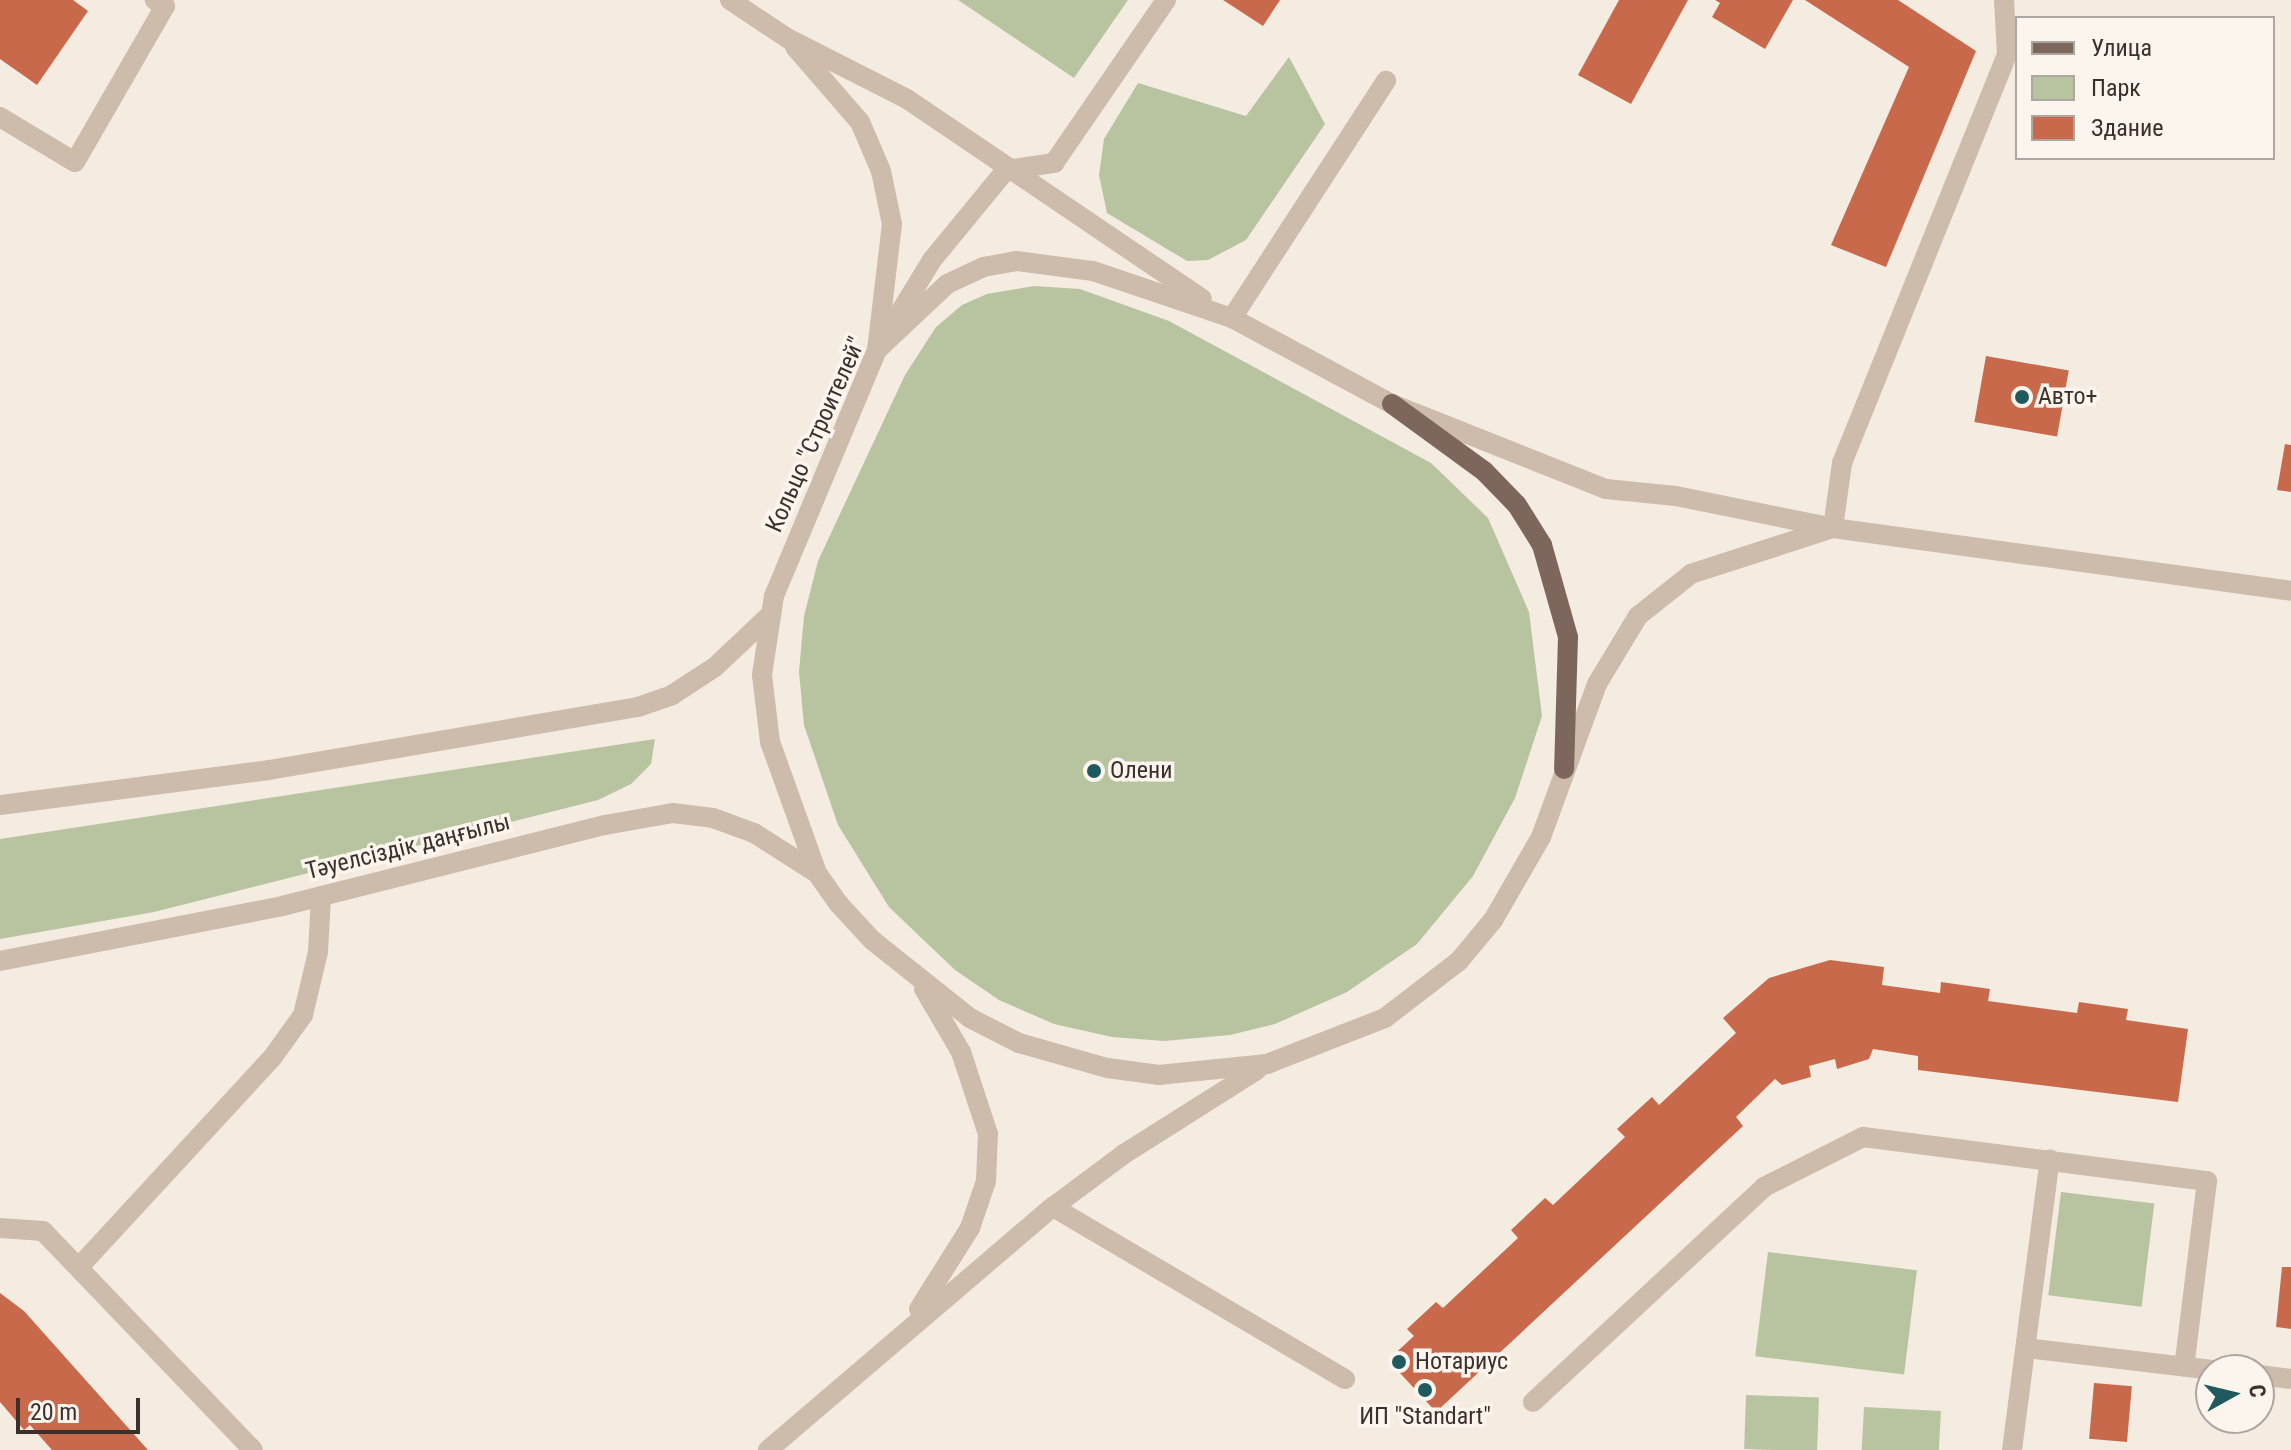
<!DOCTYPE html>
<html>
<head>
<meta charset="utf-8">
<style>
	body { margin:0 }
	#map { position:relative; width:2291px; height:1450px; overflow:hidden; background:#f4ebe1; font-family:"Roboto Condensed",sans-serif }
	div>[style] { position:absolute }
	[style*='--x'] { left:calc(var(--x)*1px); top:calc(var(--y)*1px); width:calc(var(--w)*1px); rotate:calc(var(--a)*1deg) }
	.green>* { inset:0; background:#b8c4a0; transform-origin:0 0 }
	.building>* { inset:0; background:#c8694b; transform-origin:0 0 }
	.minor>* { height:20px; margin:-10px; padding:0 10px; transform-origin:10px; border-radius:10px; background:#cdbbac }
	.major>* { height:20px; margin:-10px; padding:0 10px; transform-origin:10px; border-radius:10px; background:#7d675c }
	.dots>* { width:22px; height:22px; translate:-50% -50%; box-sizing:border-box; border:4px solid #fbf5ee; border-radius:50% }
	span { translate:-50% -50%; white-space:nowrap; text-align:center; line-height:1.15; -webkit-text-stroke:7px #fbf5ee; paint-order:stroke }
	.poi-label { font-size:24px; color:#3b302b }
	.left { translate:0 -50%; text-align:left }
	.street-label { font-size:24px; color:#3b302b }
	.legend { position:absolute; left:2015px; top:16px; width:260px; height:144px; box-sizing:border-box; background:#fbf5ee; border:2px solid #aea6a0; margin:0; padding:10px 14px; list-style:none; font-size:24px; color:#3b302b }
	.legend li { display:flex; align-items:center; gap:16px; height:40px }
	.legend b { width:40px; border:2px solid #aea6a0 }
	.north { position:absolute; left:2195px; top:1354px; width:80px; height:80px; box-sizing:border-box; background:#fbf5ee; border:2px solid #aea6a0; border-radius:50%; rotate:82deg; font-size:22px; font-weight:700; line-height:32px; text-align:center; color:#3b302b }
	.north::after { content:''; display:block; margin:auto; width:28px; height:36px; background:#1f5a5e; clip-path:polygon(50% 0,100% 100%,50% 72%,0 100%) }
	.scale { position:absolute; left:16px; top:1398px; width:124px; height:36px; box-sizing:border-box; border:4px solid #3b302b; border-top:0; padding-left:10px; font-size:24px; line-height:28px; white-space:nowrap; color:#3b302b; -webkit-text-stroke:6px #fbf5ee; paint-order:stroke }
</style>
</head>
<body>
<div id="map">
	<div class="green">
		<div style="clip-path:polygon(958px 0,1128px 0,1074px 78px)"></div>
		<div style="clip-path:polygon(1289px 57px,1325px 124px,1246px 240px,1208px 260px,1187px 261px,1107px 213px,1099px 175px,1104px 139px,1138px 83px,1246px 116px)"></div>
		<div style="clip-path:polygon(1034px 286px,1080px 289px,1169px 321px,1431px 463px,1488px 518px,1529px 612px,1542px 716px,1515px 798px,1473px 876px,1417px 944px,1347px 992px,1275px 1024px,1230px 1035px,1164px 1041px,1112px 1037px,1054px 1024px,999px 1000px,955px 970px,889px 907px,838px 825px,804px 725px,799px 672px,804px 616px,818px 561px,905px 375px,936px 327px,962px 305px,987px 294px)"></div>
		<div style="clip-path:polygon(655px 739px,651px 764px,631px 784px,598px 800px,154px 912px,0 939px,0 839px)"></div>
		<div style="left:2061px;top:1192px;width:94px;height:104px;rotate:7deg"></div>
		<div style="left:1768px;top:1252px;width:150px;height:105px;rotate:7deg"></div>
		<div style="left:1746px;top:1395px;width:73px;height:54px;rotate:2deg"></div>
		<div style="left:1864px;top:1407px;width:77px;height:43px;rotate:3deg"></div>
	</div>
	<div class="building">
		<div style="clip-path:polygon(0 0,73px 0,88px 11px,37px 85px,0 59px)"></div>
		<div style="clip-path:polygon(1223px 0,1280px 0,1263px 26px)"></div>
		<div style="clip-path:polygon(1619px 0,1688px 0,1631px 104px,1578px 75px)"></div>
		<div style="clip-path:polygon(1715px 0,1793px 0,1765px 49px,1712px 17px,1720px 3px)"></div>
		<div style="clip-path:polygon(1805px 0,1898px 0,1976px 51px,1886px 267px,1831px 245px,1909px 67px)"></div>
		<div style="left:1986px;top:356px;width:84px;height:67px;rotate:10deg"></div>
		<div style="clip-path:polygon(2285px 444px,2291px 445px,2291px 492px,2277px 490px)"></div>
		<div style="clip-path:polygon(1830px 960px,1884px 967px,1882px 985px,1940px 993px,1941px 982px,1990px 989px,1988px 1001px,2077px 1013px,2079px 1002px,2128px 1009px,2126px 1020px,2188px 1029px,2178px 1102px,1918px 1070px,1918px 1056px,1873px 1049px,1869px 1059px,1837px 1069px,1835px 1059px,1809px 1066px,1811px 1077px,1782px 1085px,1775px 1079px,1736px 1117px,1743px 1126px,1436px 1412px,1388px 1360px,1414px 1336px,1407px 1329px,1436px 1302px,1443px 1308px,1518px 1238px,1511px 1230px,1545px 1198px,1553px 1205px,1625px 1137px,1617px 1129px,1652px 1097px,1659px 1105px,1736px 1033px,1723px 1018px,1769px 978px)"></div>
		<div style="clip-path:polygon(2282px 1267px,2291px 1267px,2291px 1329px,2276px 1327px)"></div>
		<div style="clip-path:polygon(0 1293px,24px 1311px,148px 1450px,52px 1450px,30px 1425px,24px 1430px,0 1402px)"></div>
		<div style="left:2094px;top:1383px;width:38px;height:56px;rotate:5deg"></div>
	</div>
	<div class="minor">
		<div style="--x:730;--y:0;--w:69;--a:33.7"></div>
		<div style="--x:787;--y:38;--w:135;--a:26.9"></div>
		<div style="--x:907;--y:99;--w:356;--a:34.1"></div>
		<div style="--x:795;--y:47;--w:99;--a:49.1"></div>
		<div style="--x:860;--y:122;--w:53;--a:66.8"></div>
		<div style="--x:881;--y:171;--w:54;--a:78.3"></div>
		<div style="--x:892;--y:224;--w:127;--a:96.8"></div>
		<div style="--x:0;--y:117;--w:87;--a:31"></div>
		<div style="--x:75;--y:162;--w:180;--a:-60"></div>
		<div style="--x:165;--y:6;--w:12;--a:-149"></div>
		<div style="--x:1232;--y:318;--w:283;--a:-57"></div>
		<div style="--x:896;--y:319;--w:69;--a:-58.6"></div>
		<div style="--x:932;--y:260;--w:117;--a:-50.6"></div>
		<div style="--x:1006;--y:170;--w:49;--a:-8.3"></div>
		<div style="--x:1054;--y:163;--w:198;--a:-55.5"></div>
		<div style="--x:1833;--y:528;--w:149;--a:162.1"></div>
		<div style="--x:1691;--y:574;--w:68;--a:141.6"></div>
		<div style="--x:1638;--y:616;--w:79;--a:121.1"></div>
		<div style="--x:1597;--y:684;--w:163;--a:110.1"></div>
		<div style="--x:1541;--y:837;--w:96;--a:120"></div>
		<div style="--x:1493;--y:920;--w:53;--a:129.7"></div>
		<div style="--x:1459;--y:961;--w:93;--a:142.4"></div>
		<div style="--x:1385;--y:1018;--w:127;--a:158.7"></div>
		<div style="--x:1267;--y:1064;--w:109;--a:174.2"></div>
		<div style="--x:1159;--y:1075;--w:52;--a:-172.3"></div>
		<div style="--x:1107;--y:1068;--w:91;--a:-164.1"></div>
		<div style="--x:1019;--y:1043;--w:55;--a:-153"></div>
		<div style="--x:970;--y:1018;--w:125;--a:-141.5"></div>
		<div style="--x:872;--y:940;--w:50;--a:-132.6"></div>
		<div style="--x:838;--y:903;--w:37;--a:-125"></div>
		<div style="--x:817;--y:873;--w:139;--a:-109.7"></div>
		<div style="--x:770;--y:742;--w:67;--a:-96.8"></div>
		<div style="--x:762;--y:675;--w:80;--a:-81.4"></div>
		<div style="--x:774;--y:596;--w:267;--a:-67.3"></div>
		<div style="--x:877;--y:350;--w:96;--a:-43.3"></div>
		<div style="--x:947;--y:284;--w:40;--a:-25"></div>
		<div style="--x:983;--y:267;--w:34;--a:-10"></div>
		<div style="--x:1016;--y:261;--w:78;--a:7.4"></div>
		<div style="--x:1093;--y:271;--w:147;--a:18.7"></div>
		<div style="--x:1232;--y:318;--w:182;--a:28.3"></div>
		<div style="--x:1392;--y:404;--w:230;--a:21.7"></div>
		<div style="--x:1606;--y:489;--w:70;--a:5.7"></div>
		<div style="--x:1676;--y:496;--w:160;--a:11.5"></div>
		<div style="--x:1833;--y:528;--w:462;--a:7.8"></div>
		<div style="--x:1833;--y:528;--w:66;--a:-82.1"></div>
		<div style="--x:1842;--y:463;--w:440;--a:-68"></div>
		<div style="--x:2007;--y:55;--w:55;--a:-93.1"></div>
		<div style="--x:0;--y:805;--w:271;--a:-7.4"></div>
		<div style="--x:269;--y:770;--w:374;--a:-9.7"></div>
		<div style="--x:638;--y:707;--w:36;--a:-19"></div>
		<div style="--x:672;--y:695;--w:51;--a:-33.1"></div>
		<div style="--x:715;--y:667;--w:76;--a:-43.4"></div>
		<div style="--x:0;--y:961;--w:287;--a:-11"></div>
		<div style="--x:282;--y:906;--w:333;--a:-14.1"></div>
		<div style="--x:605;--y:825;--w:69;--a:-10"></div>
		<div style="--x:673;--y:813;--w:40;--a:7.1"></div>
		<div style="--x:713;--y:818;--w:44;--a:20.1"></div>
		<div style="--x:754;--y:833;--w:75;--a:32.4"></div>
		<div style="--x:1053;--y:1207;--w:339;--a:30.5"></div>
		<div style="--x:0;--y:1228;--w:43;--a:4"></div>
		<div style="--x:43;--y:1231;--w:303;--a:46.2"></div>
		<div style="--x:79;--y:1267;--w:284;--a:-47.3"></div>
		<div style="--x:272;--y:1058;--w:53;--a:-54.2"></div>
		<div style="--x:303;--y:1015;--w:65;--a:-76.6"></div>
		<div style="--x:318;--y:952;--w:56;--a:-86.9"></div>
		<div style="--x:919;--y:1309;--w:96;--a:-57.8"></div>
		<div style="--x:970;--y:1228;--w:50;--a:-71.2"></div>
		<div style="--x:986;--y:1181;--w:47;--a:-87.6"></div>
		<div style="--x:988;--y:1134;--w:86;--a:-108.2"></div>
		<div style="--x:961;--y:1052;--w:73;--a:-120.4"></div>
		<div style="--x:2026;--y:1348;--w:187;--a:6.7"></div>
		<div style="--x:2259;--y:1375;--w:32;--a:7"></div>
		<div style="--x:1533;--y:1402;--w:316;--a:-42.9"></div>
		<div style="--x:1764;--y:1187;--w:111;--a:-26.8"></div>
		<div style="--x:1863;--y:1137;--w:347;--a:7.3"></div>
		<div style="--x:2207;--y:1181;--w:187;--a:97"></div>
		<div style="--x:768;--y:1450;--w:375;--a:-40.5"></div>
		<div style="--x:1053;--y:1207;--w:89;--a:-36.7"></div>
		<div style="--x:1124;--y:1154;--w:157;--a:-32.3"></div>
		<div style="--x:2012;--y:1450;--w:293;--a:-82.6"></div>
	</div>
	<div class="major">
		<div style="--x:1392;--y:404;--w:114;--a:36.1"></div>
		<div style="--x:1484;--y:471;--w:47;--a:45.9"></div>
		<div style="--x:1517;--y:505;--w:47;--a:58"></div>
		<div style="--x:1542;--y:545;--w:96;--a:74.2"></div>
		<div style="--x:1568;--y:637;--w:132;--a:91.7"></div>
	</div>
	<div class="dots">
		<div style="left:2022px;top:397px;background:#1f5a5e"></div>
		<div style="left:1094px;top:771px;background:#1f5a5e"></div>
		<div style="left:1399px;top:1362px;background:#1f5a5e"></div>
		<div style="left:1425px;top:1390px;background:#1f5a5e"></div>
	</div>
	<div class="poi-label">
		<span class="left" style="left:2038px;top:397px">Авто+</span>
		<span class="left" style="left:1110px;top:771px">Олени</span>
		<span class="left" style="left:1415px;top:1362px">Нотариус</span>
		<span style="left:1425px;top:1417px">ИП "Standart"</span>
	</div>
	<div class="street-label">
		<span style="left:816px;top:435px;rotate:-66deg">Кольцо "Строителей"</span>
		<span style="left:408px;top:847px;rotate:-14deg">Тәуелсіздік даңғылы</span>
	</div>
	<ul class="legend">
	<li><b style="height:10px;background:#7d675c"></b>Улица</li>
	<li><b style="height:22px;background:#b8c4a0"></b>Парк</li>
	<li><b style="height:22px;background:#c8694b"></b>Здание</li>
	</ul>
	<div class="north">С</div>
	<div class="scale">20 m</div>
</div>
</body>
</html>
